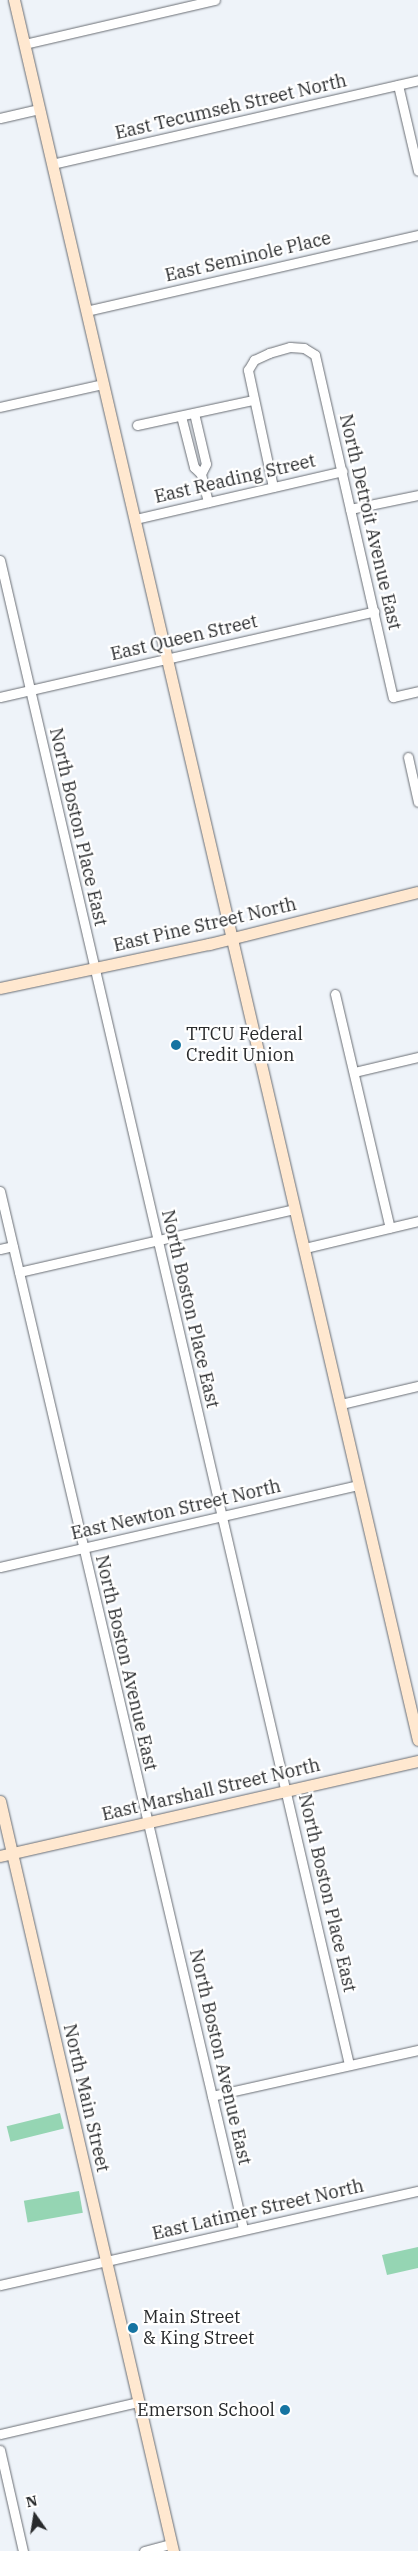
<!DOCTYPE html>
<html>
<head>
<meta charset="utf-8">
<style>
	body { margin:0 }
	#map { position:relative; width:418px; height:2551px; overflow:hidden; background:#eef3f9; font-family:"IBM Plex Serif",serif }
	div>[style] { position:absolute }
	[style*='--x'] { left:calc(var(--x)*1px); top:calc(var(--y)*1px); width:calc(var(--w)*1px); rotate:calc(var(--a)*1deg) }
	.green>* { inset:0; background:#95d5b3; transform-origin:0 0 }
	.roads { filter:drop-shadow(0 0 1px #6a6e74) drop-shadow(0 0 1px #6a6e74) }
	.street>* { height:9px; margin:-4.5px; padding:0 4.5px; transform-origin:4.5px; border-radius:4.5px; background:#fff }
	.secondary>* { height:11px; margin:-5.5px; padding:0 5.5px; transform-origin:5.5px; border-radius:5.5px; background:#ffe8d0 }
	.dots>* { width:14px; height:14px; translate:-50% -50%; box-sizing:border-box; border:2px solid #fff; border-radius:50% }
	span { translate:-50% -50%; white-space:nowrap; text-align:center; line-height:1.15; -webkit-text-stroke:4.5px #fff; paint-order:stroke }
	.street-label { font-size:18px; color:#282a2c }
	.poi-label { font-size:18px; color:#282a2c }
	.left { translate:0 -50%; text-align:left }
	.right { translate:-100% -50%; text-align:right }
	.north { position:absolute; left:10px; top:2491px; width:50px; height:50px; -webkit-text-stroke:4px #fff; paint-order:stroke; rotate:347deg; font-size:14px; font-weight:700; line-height:20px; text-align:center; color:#282a2c }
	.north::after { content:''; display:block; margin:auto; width:18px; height:22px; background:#282a2c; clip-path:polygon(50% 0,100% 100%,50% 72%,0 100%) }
</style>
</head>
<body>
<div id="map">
	<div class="green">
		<div style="left:60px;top:2113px;width:16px;height:55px;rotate:76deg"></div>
		<div style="left:79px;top:2191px;width:22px;height:56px;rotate:80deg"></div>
		<div style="clip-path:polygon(418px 2247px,418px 2268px,387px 2275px,382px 2255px)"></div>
	</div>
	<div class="roads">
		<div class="street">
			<div style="--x:24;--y:44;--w:196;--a:-13"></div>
			<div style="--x:398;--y:85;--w:88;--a:76.9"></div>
			<div style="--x:0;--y:118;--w:40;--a:-13"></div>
			<div style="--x:52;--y:164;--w:376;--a:-12.9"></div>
			<div style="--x:86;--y:311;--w:341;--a:-12.9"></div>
			<div style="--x:0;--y:407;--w:106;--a:-12.6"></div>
			<div style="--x:194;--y:413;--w:52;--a:76.8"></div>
			<div style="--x:206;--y:464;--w:11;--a:117"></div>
			<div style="--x:181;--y:416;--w:53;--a:75.7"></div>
			<div style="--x:194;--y:467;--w:10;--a:45"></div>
			<div style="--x:201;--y:474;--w:29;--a:76"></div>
			<div style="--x:137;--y:425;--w:119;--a:-12.2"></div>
			<div style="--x:273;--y:487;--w:120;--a:-102.1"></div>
			<div style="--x:248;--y:370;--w:12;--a:-59"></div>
			<div style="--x:254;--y:360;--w:17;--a:-25"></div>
			<div style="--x:269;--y:353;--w:22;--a:-16"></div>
			<div style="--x:290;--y:347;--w:14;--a:4"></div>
			<div style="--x:304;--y:348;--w:13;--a:32"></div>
			<div style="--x:315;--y:355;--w:351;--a:77.2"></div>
			<div style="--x:393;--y:697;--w:26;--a:-13"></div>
			<div style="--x:350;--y:509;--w:69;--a:-11.6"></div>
			<div style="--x:135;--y:519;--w:213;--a:-13"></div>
			<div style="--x:0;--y:560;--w:1545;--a:76.94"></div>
			<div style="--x:0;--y:697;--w:384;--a:-12.9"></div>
			<div style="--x:408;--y:757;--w:46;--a:77.5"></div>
			<div style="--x:335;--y:994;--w:240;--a:76.8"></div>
			<div style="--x:354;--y:1072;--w:66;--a:-13.2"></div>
			<div style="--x:0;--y:1191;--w:1066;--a:76.82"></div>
			<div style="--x:305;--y:1248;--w:116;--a:-13.4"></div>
			<div style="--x:0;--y:1249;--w:13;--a:-13"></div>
			<div style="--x:19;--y:1272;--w:283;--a:-12.9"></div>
			<div style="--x:341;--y:1404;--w:79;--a:-13.2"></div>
			<div style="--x:0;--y:1567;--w:368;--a:-12.9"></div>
			<div style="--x:212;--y:2096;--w:211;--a:-12.6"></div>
			<div style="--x:0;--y:2285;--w:428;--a:-12.7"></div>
			<div style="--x:0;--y:2434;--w:142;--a:-13.1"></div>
			<div style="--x:0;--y:2450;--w:104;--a:77.2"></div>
			<div style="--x:144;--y:2551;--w:28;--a:-15"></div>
		</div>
		<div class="secondary">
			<div style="--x:14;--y:0;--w:1786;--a:76.93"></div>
			<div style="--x:0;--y:988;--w:214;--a:-11.9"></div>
			<div style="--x:209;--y:944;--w:215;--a:-14"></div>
			<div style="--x:0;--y:1801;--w:770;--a:77.01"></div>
			<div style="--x:0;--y:1856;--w:429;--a:-12.8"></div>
		</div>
	</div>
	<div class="dots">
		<div style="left:176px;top:1045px;background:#1674a2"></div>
		<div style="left:133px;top:2328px;background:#1674a2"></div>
		<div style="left:285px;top:2410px;background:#1674a2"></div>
	</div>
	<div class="street-label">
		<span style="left:231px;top:107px;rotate:-13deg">East Tecumseh Street North</span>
		<span style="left:248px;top:257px;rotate:-13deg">East Seminole Place</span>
		<span style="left:235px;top:479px;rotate:-13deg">East Reading Street</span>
		<span style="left:370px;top:522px;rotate:77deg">North Detroit Avenue East</span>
		<span style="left:184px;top:638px;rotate:-13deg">East Queen Street</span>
		<span style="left:78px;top:827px;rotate:77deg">North Boston Place East</span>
		<span style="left:205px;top:925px;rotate:-13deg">East Pine Street North</span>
		<span style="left:190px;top:1309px;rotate:77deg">North Boston Place East</span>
		<span style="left:176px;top:1510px;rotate:-13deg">East Newton Street North</span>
		<span style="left:126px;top:1663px;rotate:77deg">North Boston Avenue East</span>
		<span style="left:211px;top:1790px;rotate:-13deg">East Marshall Street North</span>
		<span style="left:327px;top:1893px;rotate:77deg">North Boston Place East</span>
		<span style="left:220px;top:2057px;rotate:77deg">North Boston Avenue East</span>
		<span style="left:86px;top:2098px;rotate:77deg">North Main Street</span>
		<span style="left:258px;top:2210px;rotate:-13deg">East Latimer Street North</span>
	</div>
	<div class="poi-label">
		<span class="left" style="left:186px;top:1045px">TTCU Federal<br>Credit Union</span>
		<span class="left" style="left:143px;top:2328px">Main Street<br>&amp; King Street</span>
		<span class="right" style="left:275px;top:2410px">Emerson School</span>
	</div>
	<div class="north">N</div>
</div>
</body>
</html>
